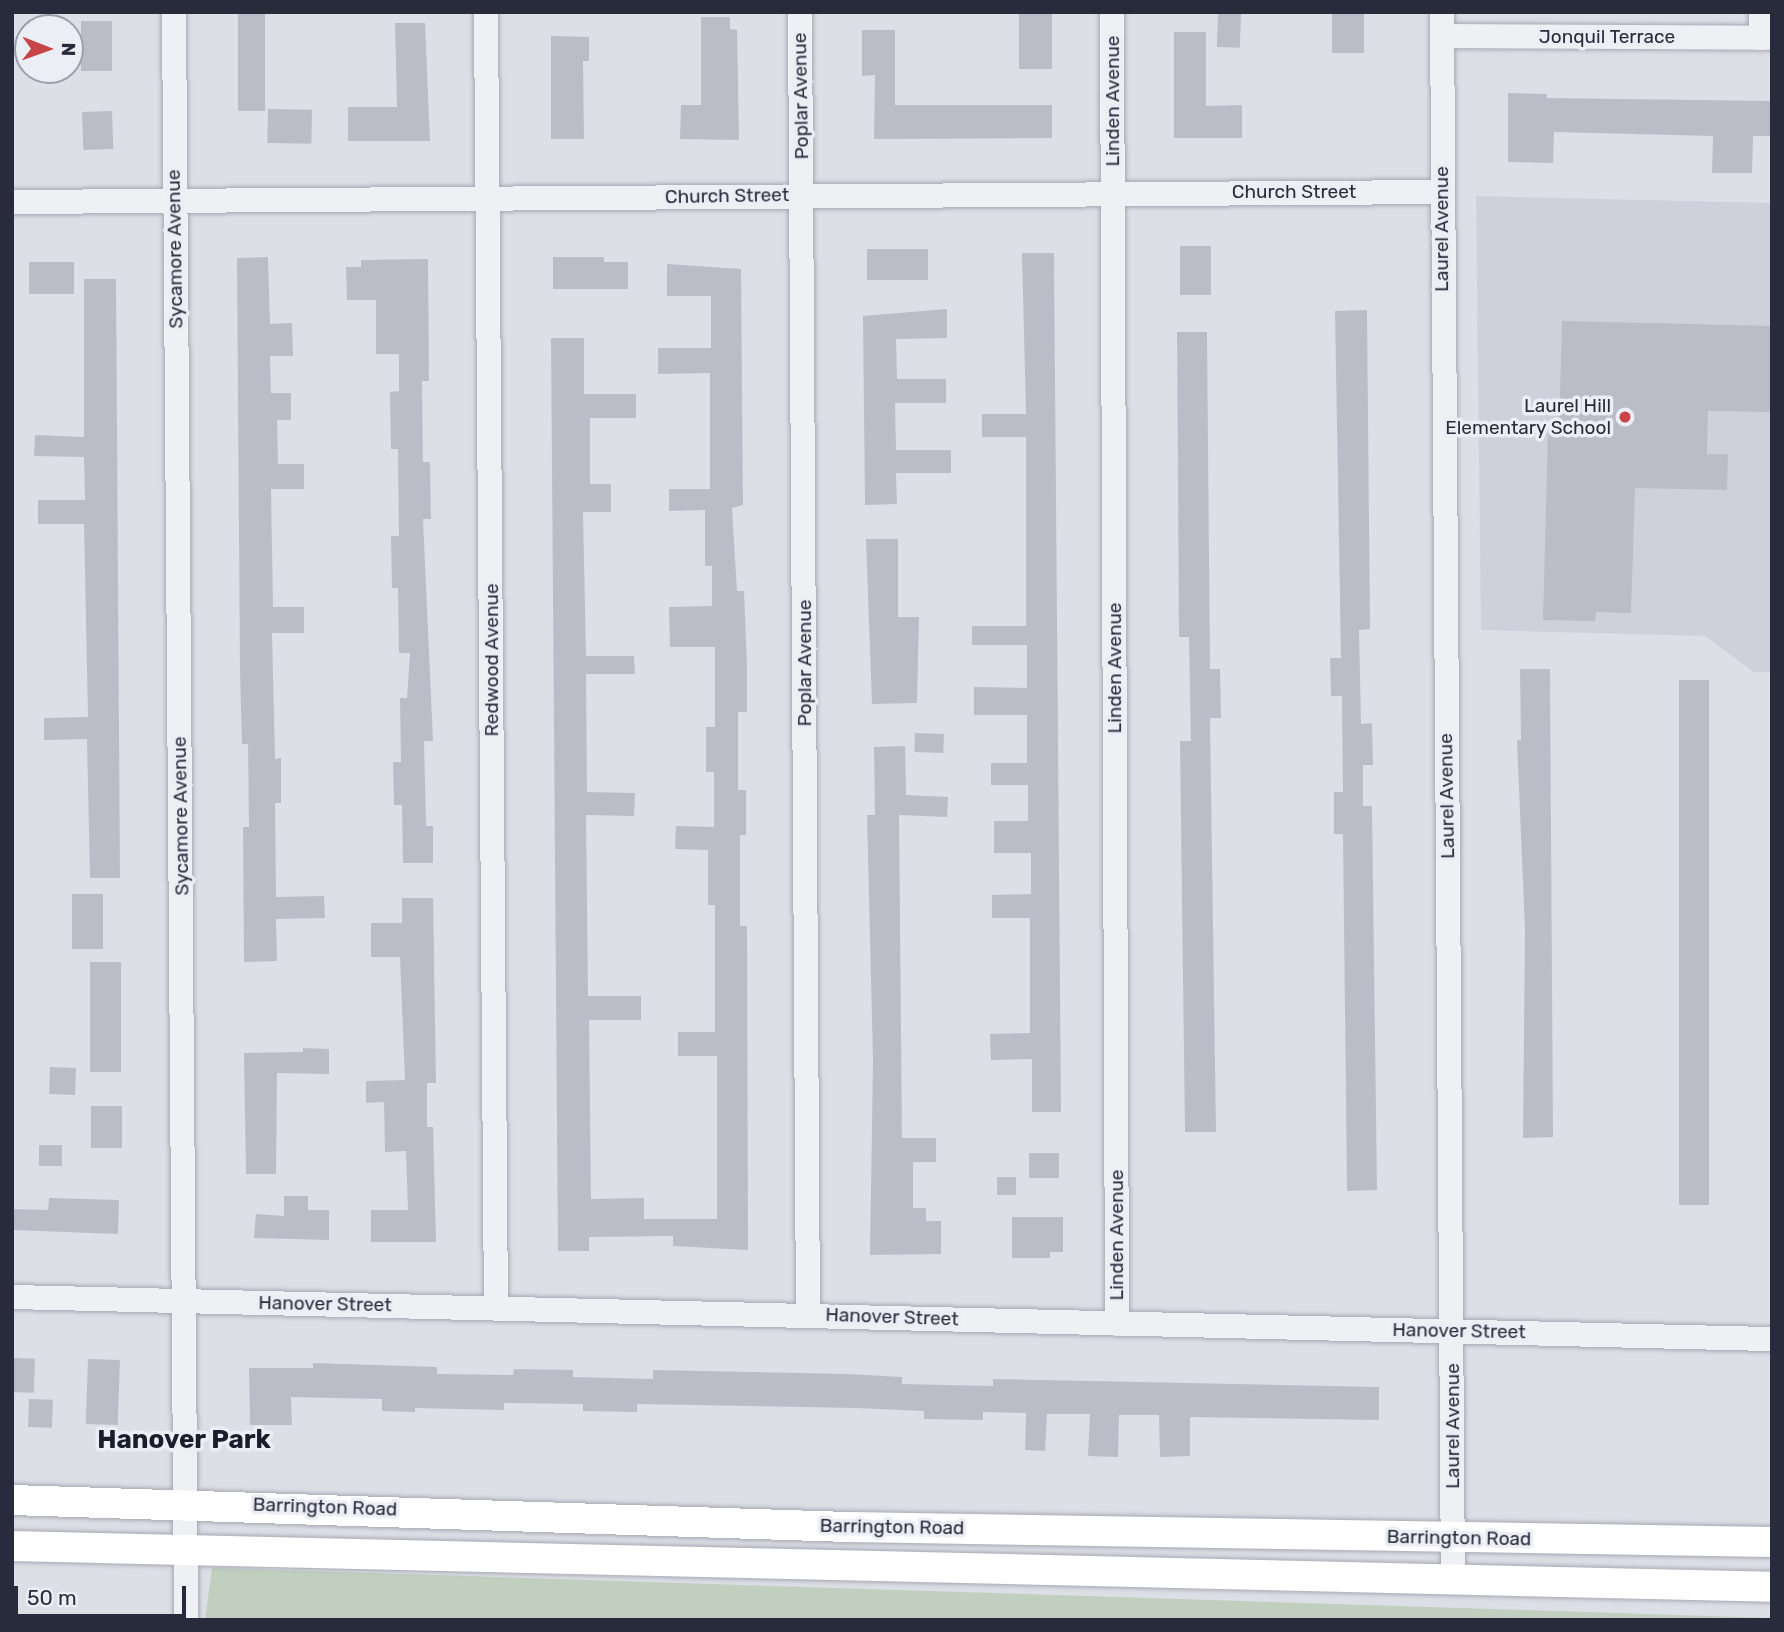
<!DOCTYPE html>
<html>
<head>
<meta charset="utf-8">
<style>
	body { margin:0 }
	#map { position:relative; width:1784px; height:1632px; overflow:hidden; background:#dcdfe6; font-family:Rubik,sans-serif }
	div>[style] { position:absolute }
	[style*='--x'] { left:calc(var(--x)*1px); top:calc(var(--y)*1px); width:calc(var(--w)*1px); rotate:calc(var(--a)*1deg) }
	.built>* { inset:0; background:#ced1db }
	.green>* { inset:0; background:#c0cfbe }
	.building>* { inset:0; background:#babdc8; transform-origin:0 0 }
	.roads { filter:drop-shadow(0 0 2px #a6a9b3) drop-shadow(0 0 2px #a6a9b3) }
	.minor>* { height:24px; margin:-12px; padding:0 12px; transform-origin:12px; border-radius:12px; background:#eff0f4 }
	.major>* { height:30px; margin:-15px; padding:0 15px; transform-origin:15px; border-radius:15px; background:#fff }
	.dots>* { width:19px; height:19px; translate:-50% -50%; box-sizing:border-box; border:4px solid #ebeef4; border-radius:50% }
	span { translate:-50% -50%; white-space:nowrap; text-align:center; line-height:1.15; -webkit-text-stroke:7px #ebeef4; paint-order:stroke }
	.street-label { font-size:19px; color:#272b3b }
	.poi-label { font-size:19px; color:#272b3b }
	.right { translate:-100% -50%; text-align:right }
	.district-label { font-size:26px; color:#191d2c; font-weight:700 }
	.frame { position:absolute; inset:0; border:14px solid #272b3b; pointer-events:none }
	.north { position:absolute; left:14px; top:14px; width:70px; height:70px; box-sizing:border-box; background:#ebeef4; border:2px solid #9da0aa; border-radius:50%; rotate:91deg; font-size:19px; font-weight:700; line-height:28px; text-align:center; color:#272b3b }
	.north::after { content:''; display:block; margin:auto; width:24px; height:32px; background:#c84446; clip-path:polygon(50% 0,100% 100%,50% 72%,0 100%) }
	.scale { position:absolute; left:14px; top:1586px; width:172px; height:32px; box-sizing:border-box; border:4px solid #272b3b; border-top:0; padding-left:9px; font-size:21px; line-height:24px; white-space:nowrap; color:#272b3b; -webkit-text-stroke:5px #ebeef4; paint-order:stroke }
</style>
</head>
<body>
<div id="map">
	<div class="built">
		<div style="clip-path:polygon(1476px 196px,1772px 203px,1772px 672px,1754px 672px,1705px 636px,1481px 630px)"></div>
	</div>
	<div class="green">
		<div style="clip-path:polygon(212px 1568px,1772px 1618px,1772px 1620px,205px 1620px)"></div>
	</div>
	<div class="building">
		<div style="left:238px;top:12px;width:27px;height:99px"></div>
		<div style="left:1019px;top:12px;width:33px;height:57px"></div>
		<div style="left:1332px;top:12px;width:32px;height:41px"></div>
		<div style="left:1218px;top:13px;width:23px;height:34px;rotate:2deg"></div>
		<div style="clip-path:polygon(701px 17px,730px 17px,730px 29px,737px 30px,739px 140px,680px 139px,681px 105px,701px 105px)"></div>
		<div style="left:81px;top:21px;width:31px;height:50px"></div>
		<div style="clip-path:polygon(395px 23px,425px 23px,430px 141px,348px 141px,348px 107px,397px 107px)"></div>
		<div style="clip-path:polygon(862px 30px,895px 30px,895px 105px,1052px 105px,1052px 138px,874px 139px,875px 75px,862px 76px)"></div>
		<div style="clip-path:polygon(1174px 32px,1206px 32px,1206px 106px,1242px 105px,1242px 138px,1174px 138px)"></div>
		<div style="clip-path:polygon(551px 36px,589px 37px,589px 61px,583px 61px,584px 139px,551px 139px)"></div>
		<div style="clip-path:polygon(1508px 93px,1547px 94px,1547px 98px,1772px 101px,1772px 136px,1753px 136px,1752px 173px,1712px 173px,1713px 136px,1554px 132px,1553px 163px,1508px 162px)"></div>
		<div style="left:268px;top:109px;width:44px;height:34px;rotate:1deg"></div>
		<div style="left:112px;top:111px;width:38px;height:30px;rotate:88deg"></div>
		<div style="left:1180px;top:246px;width:31px;height:49px"></div>
		<div style="left:928px;top:249px;width:31px;height:61px;rotate:90deg"></div>
		<div style="clip-path:polygon(1022px 253px,1054px 253px,1061px 1112px,1032px 1112px,1032px 1059px,991px 1060px,990px 1034px,1030px 1033px,1030px 918px,992px 918px,992px 895px,1031px 894px,1031px 853px,994px 853px,994px 821px,1028px 821px,1028px 785px,991px 785px,991px 763px,1027px 763px,1027px 715px,974px 715px,974px 687px,1027px 688px,1027px 645px,972px 645px,972px 626px,1026px 626px,1026px 437px,982px 437px,982px 414px,1026px 414px)"></div>
		<div style="clip-path:polygon(268px 257px,270px 324px,292px 323px,293px 356px,270px 356px,271px 393px,291px 393px,291px 420px,277px 420px,278px 464px,304px 464px,304px 489px,271px 489px,273px 607px,304px 607px,304px 633px,272px 633px,275px 759px,281px 758px,281px 803px,275px 803px,276px 897px,324px 896px,325px 918px,276px 919px,277px 961px,244px 962px,243px 827px,249px 827px,248px 744px,242px 744px,240px 670px,237px 258px)"></div>
		<div style="clip-path:polygon(553px 257px,604px 257px,604px 262px,628px 262px,628px 289px,553px 289px)"></div>
		<div style="clip-path:polygon(428px 259px,429px 381px,422px 381px,423px 462px,430px 462px,431px 519px,423px 519px,433px 741px,424px 741px,426px 826px,433px 826px,433px 863px,403px 863px,402px 805px,394px 805px,393px 762px,401px 762px,400px 698px,407px 698px,410px 653px,399px 653px,398px 588px,392px 588px,391px 536px,399px 536px,398px 449px,391px 449px,390px 392px,399px 391px,399px 354px,376px 354px,376px 300px,347px 300px,346px 267px,361px 267px,361px 260px)"></div>
		<div style="left:29px;top:262px;width:45px;height:32px"></div>
		<div style="clip-path:polygon(667px 264px,741px 269px,743px 505px,732px 508px,737px 591px,744px 591px,747px 667px,747px 712px,738px 712px,738px 790px,746px 790px,746px 835px,740px 835px,740px 926px,747px 926px,748px 1250px,673px 1246px,673px 1236px,589px 1237px,589px 1251px,558px 1251px,551px 338px,584px 338px,584px 394px,636px 394px,636px 418px,590px 418px,590px 484px,611px 484px,611px 512px,583px 512px,586px 656px,634px 656px,635px 674px,586px 674px,587px 792px,635px 793px,634px 816px,586px 815px,588px 996px,641px 996px,641px 1020px,589px 1020px,591px 1199px,644px 1198px,644px 1219px,717px 1219px,717px 1056px,678px 1056px,678px 1032px,715px 1032px,715px 905px,708px 905px,708px 850px,675px 849px,676px 826px,714px 827px,714px 772px,706px 772px,706px 727px,715px 727px,715px 647px,670px 647px,669px 607px,712px 606px,712px 566px,705px 566px,705px 510px,669px 511px,669px 489px,710px 489px,710px 373px,658px 374px,658px 348px,711px 348px,711px 296px,667px 296px)"></div>
		<div style="clip-path:polygon(84px 279px,116px 279px,120px 878px,90px 878px,87px 739px,44px 740px,44px 718px,88px 717px,84px 524px,38px 524px,38px 500px,85px 500px,84px 457px,34px 456px,35px 435px,84px 437px)"></div>
		<div style="clip-path:polygon(947px 309px,947px 338px,896px 339px,897px 379px,946px 379px,946px 403px,895px 403px,896px 450px,951px 450px,951px 473px,896px 473px,897px 504px,865px 505px,863px 316px)"></div>
		<div style="clip-path:polygon(1367px 310px,1370px 629px,1359px 630px,1361px 724px,1372px 723px,1373px 765px,1363px 765px,1363px 806px,1372px 806px,1377px 1190px,1347px 1191px,1343px 834px,1334px 834px,1334px 792px,1343px 792px,1342px 696px,1331px 696px,1330px 658px,1341px 658px,1335px 311px)"></div>
		<div style="clip-path:polygon(1562px 321px,1772px 326px,1772px 412px,1708px 411px,1707px 454px,1728px 454px,1727px 490px,1635px 488px,1631px 613px,1596px 612px,1595px 621px,1543px 620px,1548px 429px,1559px 429px)"></div>
		<div style="clip-path:polygon(1177px 332px,1207px 332px,1210px 669px,1220px 669px,1221px 718px,1210px 718px,1216px 1132px,1185px 1132px,1180px 741px,1191px 741px,1189px 637px,1179px 637px)"></div>
		<div style="clip-path:polygon(866px 539px,898px 539px,898px 617px,919px 617px,917px 703px,872px 704px)"></div>
		<div style="clip-path:polygon(1520px 669px,1550px 669px,1553px 1137px,1523px 1138px,1525px 930px,1517px 740px,1521px 740px)"></div>
		<div style="left:1679px;top:680px;width:30px;height:525px"></div>
		<div style="left:915px;top:733px;width:29px;height:19px;rotate:2deg"></div>
		<div style="clip-path:polygon(905px 746px,906px 795px,948px 797px,947px 817px,899px 815px,902px 1138px,936px 1138px,936px 1162px,913px 1162px,913px 1208px,926px 1208px,926px 1221px,941px 1221px,941px 1254px,870px 1255px,873px 1060px,867px 815px,875px 815px,874px 747px)"></div>
		<div style="left:72px;top:894px;width:31px;height:55px"></div>
		<div style="clip-path:polygon(402px 898px,433px 898px,436px 1083px,427px 1083px,427px 1127px,433px 1127px,436px 1242px,371px 1242px,371px 1210px,408px 1210px,406px 1151px,385px 1152px,384px 1102px,366px 1103px,366px 1081px,405px 1080px,400px 957px,371px 957px,371px 923px,402px 923px)"></div>
		<div style="left:90px;top:962px;width:31px;height:110px"></div>
		<div style="clip-path:polygon(303px 1048px,329px 1049px,329px 1074px,277px 1073px,276px 1174px,246px 1174px,244px 1053px,303px 1052px)"></div>
		<div style="left:50px;top:1067px;width:26px;height:27px;rotate:2deg"></div>
		<div style="left:122px;top:1106px;width:42px;height:31px;rotate:90deg"></div>
		<div style="left:62px;top:1145px;width:21px;height:23px;rotate:90deg"></div>
		<div style="left:1029px;top:1153px;width:30px;height:25px"></div>
		<div style="left:997px;top:1177px;width:19px;height:18px"></div>
		<div style="clip-path:polygon(284px 1196px,308px 1196px,308px 1210px,329px 1210px,329px 1240px,254px 1238px,256px 1214px,284px 1216px)"></div>
		<div style="clip-path:polygon(49px 1198px,119px 1200px,118px 1234px,12px 1230px,12px 1209px,48px 1210px)"></div>
		<div style="clip-path:polygon(1012px 1217px,1063px 1217px,1063px 1252px,1050px 1252px,1050px 1258px,1012px 1258px)"></div>
		<div style="left:12px;top:1358px;width:23px;height:34px;rotate:2deg"></div>
		<div style="left:88px;top:1359px;width:32px;height:65px;rotate:2deg"></div>
		<div style="clip-path:polygon(313px 1363px,437px 1367px,437px 1374px,513px 1375px,514px 1369px,573px 1370px,573px 1377px,653px 1379px,653px 1370px,847px 1374px,902px 1377px,902px 1384px,993px 1386px,993px 1379px,1379px 1387px,1379px 1420px,1190px 1417px,1190px 1456px,1160px 1457px,1159px 1415px,1119px 1415px,1118px 1457px,1088px 1456px,1090px 1414px,1047px 1414px,1045px 1451px,1025px 1450px,1026px 1413px,983px 1412px,983px 1420px,924px 1419px,924px 1411px,856px 1408px,637px 1404px,637px 1412px,583px 1411px,583px 1404px,504px 1403px,504px 1410px,415px 1408px,415px 1412px,382px 1411px,382px 1399px,291px 1397px,292px 1425px,250px 1425px,249px 1368px,313px 1368px)"></div>
		<div style="left:29px;top:1399px;width:24px;height:28px;rotate:2deg"></div>
	</div>
	<div class="roads">
		<div class="minor">
			<div style="--x:174;--y:12;--w:1608;--a:89.57"></div>
			<div style="--x:486;--y:12;--w:1295;--a:89.56"></div>
			<div style="--x:800;--y:12;--w:1303;--a:89.65"></div>
			<div style="--x:1112;--y:12;--w:1312;--a:89.78"></div>
			<div style="--x:1442;--y:12;--w:1567;--a:89.6"></div>
			<div style="--x:1761;--y:12;--w:26;--a:90"></div>
			<div style="--x:1442;--y:36;--w:330;--a:0.3"></div>
			<div style="--x:12;--y:202;--w:1429;--a:-0.4"></div>
			<div style="--x:12;--y:1297;--w:1761;--a:1.37"></div>
		</div>
		<div class="major">
			<div style="--x:12;--y:1500;--w:837;--a:1.85"></div>
			<div style="--x:849;--y:1527;--w:923;--a:0.93"></div>
			<div style="--x:12;--y:1546;--w:1760;--a:1.33"></div>
		</div>
	</div>
	<div class="dots">
		<div style="left:1625px;top:417px;background:#c84446"></div>
	</div>
	<div class="street-label">
		<span style="left:1607px;top:37px">Jonquil Terrace</span>
		<span style="left:801px;top:96px;rotate:-91deg">Poplar Avenue</span>
		<span style="left:1113px;top:101px;rotate:-90deg">Linden Avenue</span>
		<span style="left:1294px;top:192px">Church Street</span>
		<span style="left:727px;top:196px;rotate:-1deg">Church Street</span>
		<span style="left:1442px;top:229px;rotate:-90deg">Laurel Avenue</span>
		<span style="left:175px;top:249px;rotate:-91deg">Sycamore Avenue</span>
		<span style="left:492px;top:660px;rotate:-90deg">Redwood Avenue</span>
		<span style="left:805px;top:663px;rotate:-90deg">Poplar Avenue</span>
		<span style="left:1115px;top:668px;rotate:-90deg">Linden Avenue</span>
		<span style="left:1447px;top:796px;rotate:-91deg">Laurel Avenue</span>
		<span style="left:181px;top:816px;rotate:-91deg">Sycamore Avenue</span>
		<span style="left:1117px;top:1235px;rotate:-90deg">Linden Avenue</span>
		<span style="left:325px;top:1304px;rotate:1deg">Hanover Street</span>
		<span style="left:892px;top:1317px;rotate:2deg">Hanover Street</span>
		<span style="left:1459px;top:1331px;rotate:1deg">Hanover Street</span>
		<span style="left:1453px;top:1426px;rotate:-90deg">Laurel Avenue</span>
		<span style="left:325px;top:1507px;rotate:2deg">Barrington Road</span>
		<span style="left:892px;top:1527px;rotate:1deg">Barrington Road</span>
		<span style="left:1459px;top:1538px;rotate:1deg">Barrington Road</span>
	</div>
	<div class="poi-label">
		<span class="right" style="left:1611px;top:417px">Laurel Hill<br>Elementary School</span>
	</div>
	<div class="district-label">
		<span style="left:184px;top:1440px">Hanover Park</span>
	</div>
	<div class="frame"></div>
	<div class="north">N</div>
	<div class="scale">50 m</div>
</div>
</body>
</html>
